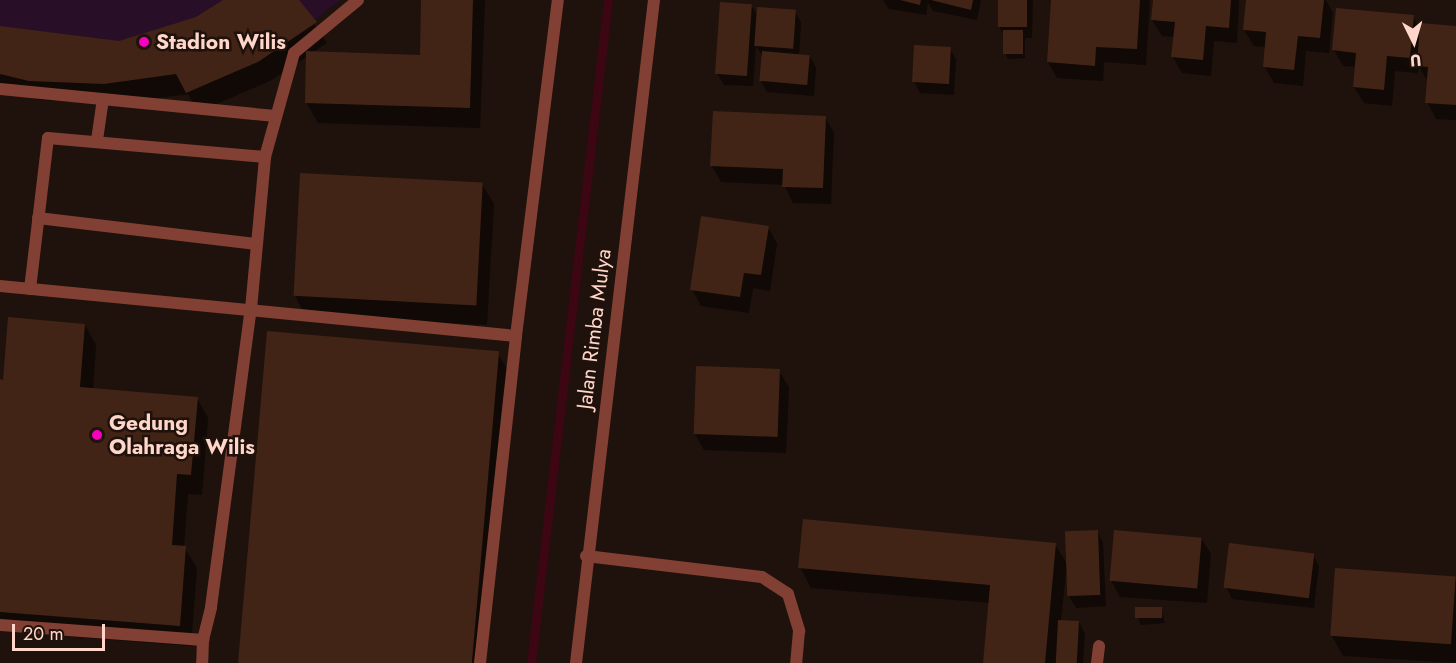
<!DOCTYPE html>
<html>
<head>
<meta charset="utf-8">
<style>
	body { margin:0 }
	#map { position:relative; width:1456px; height:663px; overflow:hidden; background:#1f110b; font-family:Jost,sans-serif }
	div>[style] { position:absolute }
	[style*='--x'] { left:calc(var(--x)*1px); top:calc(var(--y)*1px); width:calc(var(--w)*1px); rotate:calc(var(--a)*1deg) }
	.green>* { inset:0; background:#290e27 }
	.shadow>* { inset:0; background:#0007 }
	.stream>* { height:9px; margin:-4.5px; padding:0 4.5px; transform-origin:4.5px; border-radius:4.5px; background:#3d0613 }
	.building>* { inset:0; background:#412416; transform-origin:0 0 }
	.service>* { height:12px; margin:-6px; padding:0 6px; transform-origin:6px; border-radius:6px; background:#814033 }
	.tertiary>* { height:12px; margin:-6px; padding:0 6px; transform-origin:6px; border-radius:6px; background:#814033 }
	.dots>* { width:16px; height:16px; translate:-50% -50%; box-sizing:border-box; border:3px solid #1f110b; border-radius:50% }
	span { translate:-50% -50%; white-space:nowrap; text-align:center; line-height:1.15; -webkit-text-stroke:5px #1f110b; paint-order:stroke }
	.poi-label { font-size:21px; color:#ffd6c9; font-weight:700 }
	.left { translate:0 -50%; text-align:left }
	.street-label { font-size:21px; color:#ffd6c9 }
	.north { position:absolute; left:1384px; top:12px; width:60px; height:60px; -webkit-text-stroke:4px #1f110b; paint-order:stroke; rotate:175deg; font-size:16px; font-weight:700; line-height:24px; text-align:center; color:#ffd6c9 }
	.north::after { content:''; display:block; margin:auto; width:21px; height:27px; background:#ffd6c9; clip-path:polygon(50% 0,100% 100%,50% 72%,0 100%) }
	.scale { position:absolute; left:12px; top:624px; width:93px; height:27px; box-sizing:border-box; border:3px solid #ffd6c9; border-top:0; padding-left:8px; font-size:18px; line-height:21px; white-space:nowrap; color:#ffd6c9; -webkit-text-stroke:4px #1f110b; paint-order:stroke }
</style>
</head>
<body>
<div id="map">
	<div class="green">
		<div style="clip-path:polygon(0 0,341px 0,258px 62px,186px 93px,176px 74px,29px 81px,0 74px)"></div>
	</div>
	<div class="shadow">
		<div style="clip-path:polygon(226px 0,297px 0,327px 43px,312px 53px,421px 56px,423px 0,485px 0,480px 128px,318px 123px,306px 102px,308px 56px,270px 81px,198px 112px,188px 94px,116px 104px,42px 100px,0 91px,0 28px,119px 42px,197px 18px)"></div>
		<div style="clip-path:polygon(883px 0,981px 0,977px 20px,933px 11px,928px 3px,926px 15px,889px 9px)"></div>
		<div style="clip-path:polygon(1000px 0,1033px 0,1032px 38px,1025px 38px,1025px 58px,1008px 59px,1005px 53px,1004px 36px,999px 26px)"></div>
		<div style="clip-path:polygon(1052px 0,1150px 0,1146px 65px,1104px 62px,1103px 81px,1057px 78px,1048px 62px)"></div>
		<div style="clip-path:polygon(1154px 0,1239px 0,1237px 43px,1214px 41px,1211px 76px,1182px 73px,1173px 57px,1175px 37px,1162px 36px,1152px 20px)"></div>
		<div style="clip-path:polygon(1247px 0,1326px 0,1333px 13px,1329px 53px,1306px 51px,1303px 86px,1274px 83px,1265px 67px,1267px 47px,1254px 46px,1244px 30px)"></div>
		<div style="clip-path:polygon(751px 5px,758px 17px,795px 11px,801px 23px,799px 56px,810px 56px,816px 68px,814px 96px,767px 92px,761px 81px,763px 57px,756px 46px,753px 86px,724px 85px,717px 73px)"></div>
		<div style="clip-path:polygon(1413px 17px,1421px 32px,1456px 28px,1456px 120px,1436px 119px,1427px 102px,1429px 83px,1419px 67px,1418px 73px,1395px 71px,1392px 106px,1364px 103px,1354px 87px,1356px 67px,1343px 66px,1334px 50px)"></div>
		<div style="clip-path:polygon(950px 48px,956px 60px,954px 95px,920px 93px,914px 81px)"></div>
		<div style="clip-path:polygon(825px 117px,834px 133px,831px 204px,793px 203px,784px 185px,721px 182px,712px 166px)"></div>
		<div style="clip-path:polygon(482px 184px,494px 204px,487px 325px,306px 316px,295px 296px)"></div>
		<div style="clip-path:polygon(768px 227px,777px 244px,770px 291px,753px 288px,749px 313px,701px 306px,692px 289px)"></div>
		<div style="clip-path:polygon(85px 325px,96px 345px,93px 390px,197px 398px,208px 418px,202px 495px,188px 494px,184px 547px,197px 568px,191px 646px,0 631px,0 381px)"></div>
		<div style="clip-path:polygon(498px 354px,510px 374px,483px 663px,238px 663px)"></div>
		<div style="clip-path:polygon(779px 371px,789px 387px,786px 453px,704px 450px,695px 434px)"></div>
		<div style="clip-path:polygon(1097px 531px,1103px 543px,1106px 606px,1076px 608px,1069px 596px,1066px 572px,1061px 621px,1079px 622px,1085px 634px,1083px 663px,984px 663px,990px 603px,811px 588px,800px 567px,1055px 544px,1068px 566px)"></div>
		<div style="clip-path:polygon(1201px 538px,1211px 554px,1207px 603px,1120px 597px,1111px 580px)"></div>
		<div style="clip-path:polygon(1313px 554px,1319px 566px,1314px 608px,1232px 599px,1226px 587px)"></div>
		<div style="clip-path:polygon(1456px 578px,1456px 663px,1343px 656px,1332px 636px)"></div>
		<div style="clip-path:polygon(1161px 609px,1165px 623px,1141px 625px,1138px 619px)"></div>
	</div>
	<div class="stream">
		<div style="--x:531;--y:663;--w:667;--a:-83.38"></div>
	</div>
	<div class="building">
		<div style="clip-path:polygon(223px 0,299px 0,317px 22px,258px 62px,186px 93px,176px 74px,104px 84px,29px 81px,0 74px,0 26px,119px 41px,196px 17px)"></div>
		<div style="clip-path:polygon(421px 0,473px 0,470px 108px,305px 103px,306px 51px,420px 55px)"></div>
		<div style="clip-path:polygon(900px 0,921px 0,920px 5px)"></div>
		<div style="clip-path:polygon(931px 0,973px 0,971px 10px)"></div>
		<div style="left:998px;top:0;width:29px;height:27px"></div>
		<div style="clip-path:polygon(1051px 0,1140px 0,1137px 49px,1096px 47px,1095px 66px,1047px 62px)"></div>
		<div style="clip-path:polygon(1153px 0,1231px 0,1229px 28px,1206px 26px,1203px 60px,1171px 57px,1175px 22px,1151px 20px)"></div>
		<div style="clip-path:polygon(1246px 0,1324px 0,1320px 38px,1298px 36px,1294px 70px,1263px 67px,1266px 32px,1243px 30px)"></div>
		<div style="left:720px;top:2px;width:32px;height:72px;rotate:4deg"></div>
		<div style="left:757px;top:7px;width:39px;height:39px;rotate:4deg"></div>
		<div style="clip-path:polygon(1336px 8px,1414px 15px,1410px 58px,1387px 56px,1384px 90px,1353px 87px,1356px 53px,1332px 50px)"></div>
		<div style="clip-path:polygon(1420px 23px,1456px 26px,1456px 105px,1425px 103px,1428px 67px,1417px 66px)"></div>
		<div style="left:1003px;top:30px;width:20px;height:24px"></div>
		<div style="left:914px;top:45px;width:37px;height:37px;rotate:3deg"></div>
		<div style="left:762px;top:51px;width:48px;height:30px;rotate:5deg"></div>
		<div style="clip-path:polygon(713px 111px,826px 116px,823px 188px,782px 187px,783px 169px,710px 166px)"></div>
		<div style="left:300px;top:173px;width:183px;height:123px;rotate:3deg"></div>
		<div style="clip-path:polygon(701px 216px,769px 226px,761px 275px,744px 273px,740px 297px,690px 290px)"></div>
		<div style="clip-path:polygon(8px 317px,85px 324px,80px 387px,198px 397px,191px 475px,177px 474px,172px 545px,186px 546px,180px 626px,0 612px,0 379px,3px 380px)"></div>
		<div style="left:267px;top:331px;width:233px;height:333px;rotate:5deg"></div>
		<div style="left:696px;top:366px;width:84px;height:68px;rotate:2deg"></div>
		<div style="clip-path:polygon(803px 519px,1056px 543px,1045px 663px,983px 663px,990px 585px,798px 568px)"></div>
		<div style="left:1098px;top:530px;width:65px;height:33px;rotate:88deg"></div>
		<div style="left:1114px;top:530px;width:88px;height:51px;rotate:5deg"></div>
		<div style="left:1229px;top:543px;width:86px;height:45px;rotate:7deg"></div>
		<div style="left:1335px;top:568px;width:121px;height:68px;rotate:4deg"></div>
		<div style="left:1162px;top:607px;width:11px;height:27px;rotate:90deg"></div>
		<div style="left:1058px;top:620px;width:21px;height:43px;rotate:3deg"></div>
	</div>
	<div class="service">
		<div style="--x:0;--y:89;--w:277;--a:5.6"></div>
		<div style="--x:97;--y:140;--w:41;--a:-81.7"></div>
		<div style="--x:38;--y:218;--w:220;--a:6.8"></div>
		<div style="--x:0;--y:286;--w:518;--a:5.53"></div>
		<div style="--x:30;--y:289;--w:152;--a:-83.2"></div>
		<div style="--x:48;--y:138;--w:218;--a:5"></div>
		<div style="--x:586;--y:556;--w:177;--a:6.8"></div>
		<div style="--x:762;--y:577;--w:31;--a:33"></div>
		<div style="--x:788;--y:594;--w:39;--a:73"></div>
		<div style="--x:799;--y:631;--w:32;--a:95"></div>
		<div style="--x:0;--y:625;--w:204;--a:4.2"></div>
		<div style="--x:203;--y:640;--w:23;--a:92"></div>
		<div style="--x:203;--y:640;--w:34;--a:-76"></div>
		<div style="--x:211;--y:607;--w:301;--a:-82.4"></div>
		<div style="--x:251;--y:309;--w:153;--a:-84.7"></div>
		<div style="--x:265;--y:157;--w:108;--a:-74.4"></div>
		<div style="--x:294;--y:53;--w:83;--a:-39.6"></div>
		<div style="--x:480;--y:663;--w:329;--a:-83.7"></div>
		<div style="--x:516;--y:336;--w:339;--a:-82.9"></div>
		<div style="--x:1097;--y:663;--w:17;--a:-83"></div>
	</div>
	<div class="tertiary">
		<div style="--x:576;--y:663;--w:668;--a:-83.29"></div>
	</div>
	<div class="dots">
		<div style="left:144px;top:42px;background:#f400bd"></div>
		<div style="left:97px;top:435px;background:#f400bd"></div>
	</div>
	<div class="poi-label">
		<span class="left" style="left:156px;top:42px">Stadion Wilis</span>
		<span class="left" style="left:109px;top:435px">Gedung<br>Olahraga Wilis</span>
	</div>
	<div class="street-label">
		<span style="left:594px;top:329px;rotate:-83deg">Jalan Rimba Mulya</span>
	</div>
	<div class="north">U</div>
	<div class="scale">20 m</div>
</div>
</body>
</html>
